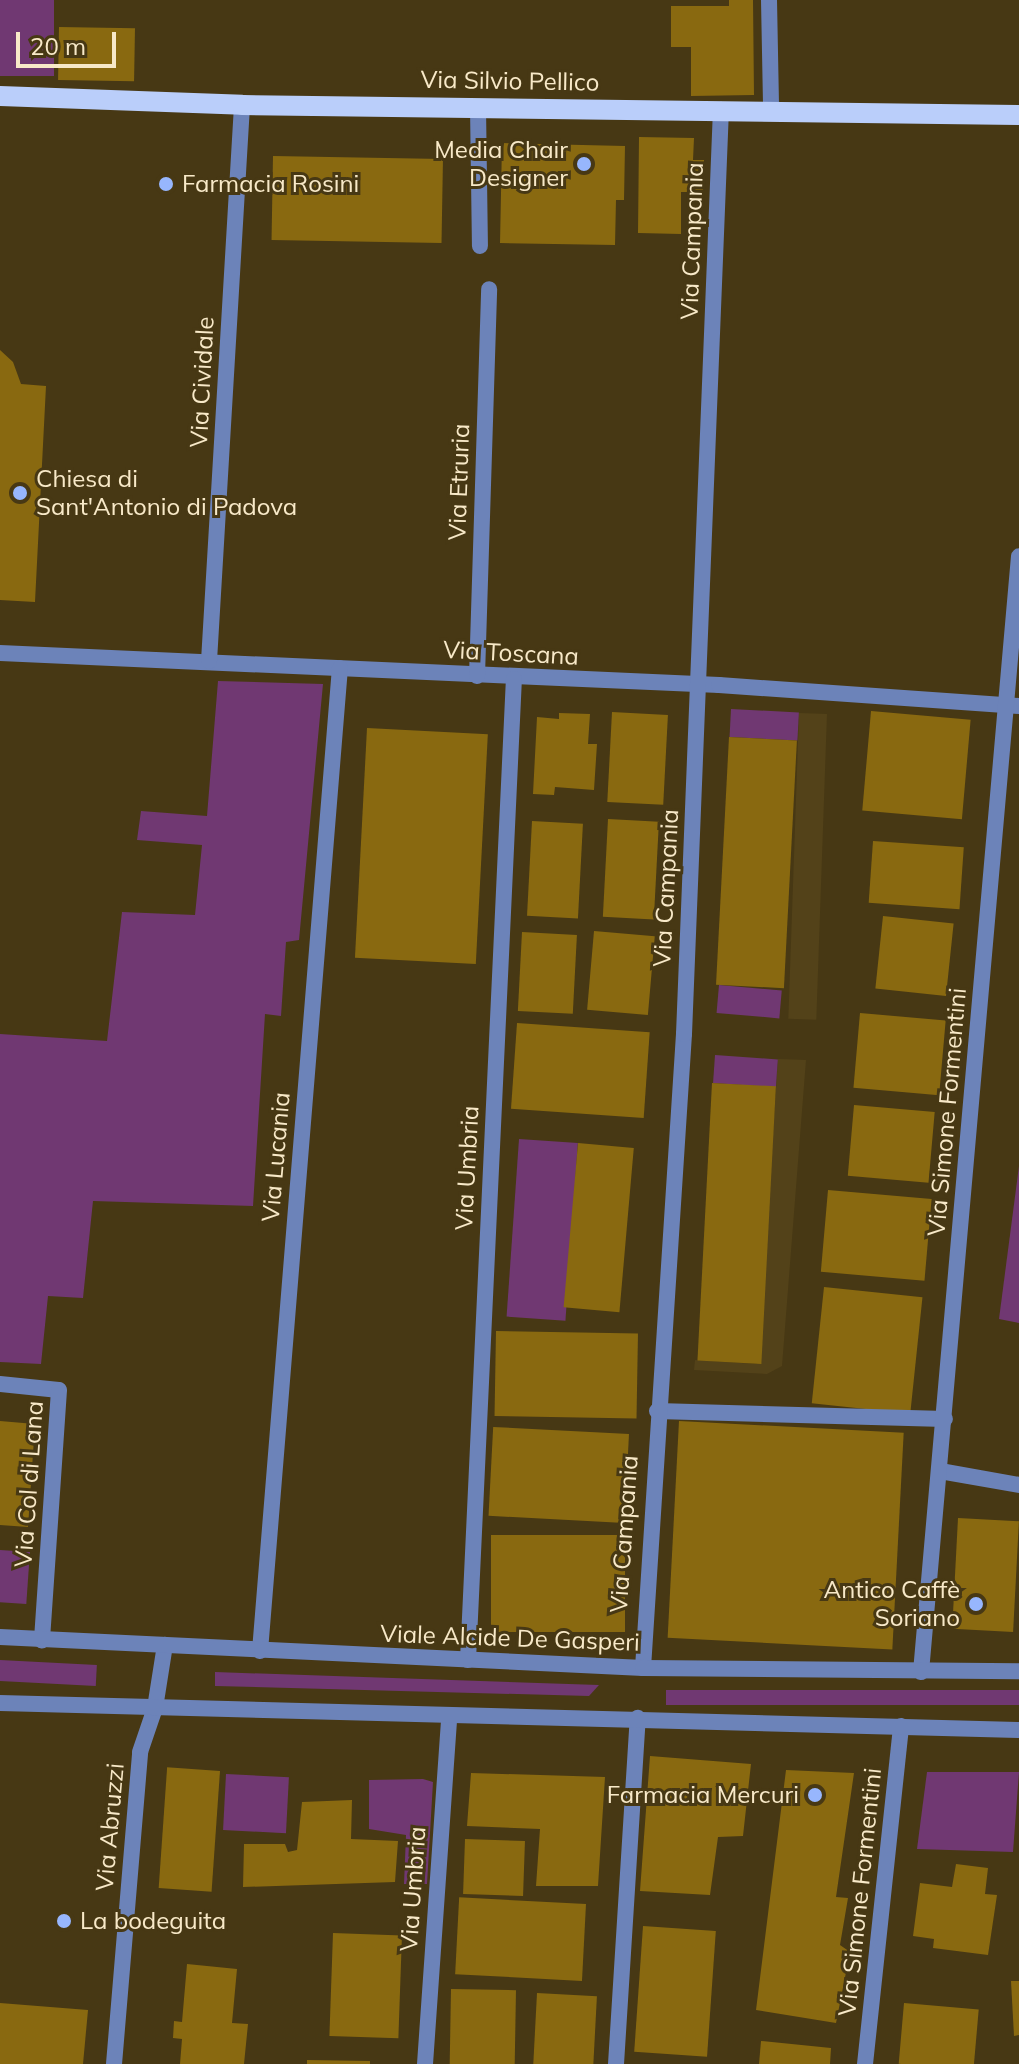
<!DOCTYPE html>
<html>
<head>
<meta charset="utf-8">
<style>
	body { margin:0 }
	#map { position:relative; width:1019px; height:2064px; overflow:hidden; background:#473814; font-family:Mulish,sans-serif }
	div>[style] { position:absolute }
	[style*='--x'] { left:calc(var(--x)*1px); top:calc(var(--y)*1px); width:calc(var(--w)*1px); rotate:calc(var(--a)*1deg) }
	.built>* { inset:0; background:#534219; transform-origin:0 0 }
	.green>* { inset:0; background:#703872; transform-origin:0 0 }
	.building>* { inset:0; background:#896910; transform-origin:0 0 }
	.service>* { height:16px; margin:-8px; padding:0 8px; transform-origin:8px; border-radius:8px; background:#6c83b9 }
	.minor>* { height:16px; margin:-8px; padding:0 8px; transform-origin:8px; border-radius:8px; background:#6c83b9 }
	.tertiary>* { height:16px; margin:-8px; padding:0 8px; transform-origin:8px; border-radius:8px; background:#6c83b9 }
	.primary>* { height:20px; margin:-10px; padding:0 10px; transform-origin:10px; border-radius:10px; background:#bacefa }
	.dots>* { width:22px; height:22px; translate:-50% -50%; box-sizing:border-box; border:4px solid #473814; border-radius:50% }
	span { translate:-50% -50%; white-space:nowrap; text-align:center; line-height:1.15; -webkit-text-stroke:6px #473814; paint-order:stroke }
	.street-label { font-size:24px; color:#f8e9c8 }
	.poi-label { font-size:24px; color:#f8e9c8 }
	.right { translate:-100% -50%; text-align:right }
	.left { translate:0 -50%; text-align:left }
	.scale { position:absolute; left:16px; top:32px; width:100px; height:36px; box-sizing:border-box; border:4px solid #f8e9c8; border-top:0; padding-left:10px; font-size:24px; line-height:28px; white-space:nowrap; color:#f8e9c8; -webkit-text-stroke:6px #473814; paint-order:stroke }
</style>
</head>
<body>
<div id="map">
	<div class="built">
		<div style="left:799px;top:713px;width:28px;height:306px;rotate:2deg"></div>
		<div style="clip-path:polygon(778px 1059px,806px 1060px,782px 1366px,767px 1374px,694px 1370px,695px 1360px,757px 1364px)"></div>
	</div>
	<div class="green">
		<div style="left:0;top:0;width:54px;height:76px"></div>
		<div style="clip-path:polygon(218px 681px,323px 684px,299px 940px,286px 942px,281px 1016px,265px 1014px,253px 1206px,93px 1201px,83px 1298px,48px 1296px,41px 1364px,0 1362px,0 1034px,107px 1041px,122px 912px,195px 915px,202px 845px,137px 840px,141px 811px,207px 816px)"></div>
		<div style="left:731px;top:709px;width:68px;height:28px;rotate:3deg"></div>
		<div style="left:719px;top:985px;width:63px;height:28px;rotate:5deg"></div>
		<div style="left:715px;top:1055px;width:63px;height:28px;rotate:4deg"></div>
		<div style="left:519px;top:1139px;width:59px;height:178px;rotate:4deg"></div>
		<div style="clip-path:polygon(1019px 1166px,1019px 1323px,999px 1319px)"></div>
		<div style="left:0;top:1550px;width:30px;height:52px;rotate:4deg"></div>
		<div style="left:0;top:1660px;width:97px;height:21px;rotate:3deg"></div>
		<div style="clip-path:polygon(215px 1672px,599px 1685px,589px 1696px,215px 1686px)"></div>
		<div style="left:666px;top:1690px;width:353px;height:15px"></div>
		<div style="clip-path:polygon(927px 1772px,1019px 1772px,1013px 1852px,917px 1849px)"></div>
		<div style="left:226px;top:1774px;width:63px;height:56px;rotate:3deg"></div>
		<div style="clip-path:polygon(423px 1779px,433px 1782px,427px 1884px,404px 1884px,406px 1835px,369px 1829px,369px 1780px)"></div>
	</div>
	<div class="building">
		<div style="clip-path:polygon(729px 0,753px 0,754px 95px,691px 96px,691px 47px,671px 47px,671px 6px,729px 6px)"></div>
		<div style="left:59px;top:27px;width:76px;height:53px;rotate:1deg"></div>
		<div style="clip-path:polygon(639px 137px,694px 138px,693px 160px,704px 160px,703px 192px,681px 192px,681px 234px,638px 233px)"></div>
		<div style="clip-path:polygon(502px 143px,625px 146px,624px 200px,616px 200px,615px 245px,500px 243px)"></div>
		<div style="left:273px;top:156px;width:170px;height:84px;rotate:1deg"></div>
		<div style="clip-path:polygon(0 350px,13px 362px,21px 384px,46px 386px,35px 602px,0 600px)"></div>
		<div style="left:871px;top:711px;width:100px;height:100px;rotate:5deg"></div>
		<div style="left:612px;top:712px;width:56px;height:90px;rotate:3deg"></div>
		<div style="clip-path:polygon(559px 713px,590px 714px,588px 744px,597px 744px,594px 790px,555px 787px,554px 795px,533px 794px,537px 717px,559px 719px)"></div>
		<div style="left:367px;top:728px;width:121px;height:230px;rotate:3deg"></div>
		<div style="left:729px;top:737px;width:68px;height:248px;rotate:3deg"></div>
		<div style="left:608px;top:819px;width:51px;height:98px;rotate:3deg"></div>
		<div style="left:532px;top:821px;width:51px;height:95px;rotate:3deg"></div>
		<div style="left:873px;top:841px;width:91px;height:62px;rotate:4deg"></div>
		<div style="left:883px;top:916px;width:71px;height:73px;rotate:6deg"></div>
		<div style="left:594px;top:931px;width:61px;height:79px;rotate:5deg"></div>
		<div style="left:522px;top:932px;width:55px;height:79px;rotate:3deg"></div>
		<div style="left:860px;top:1013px;width:86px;height:75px;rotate:5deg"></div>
		<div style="left:517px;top:1023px;width:133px;height:86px;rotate:4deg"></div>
		<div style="left:712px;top:1083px;width:64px;height:278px;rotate:3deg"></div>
		<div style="left:854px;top:1105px;width:81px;height:71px;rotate:5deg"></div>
		<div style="left:578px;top:1143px;width:56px;height:165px;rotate:5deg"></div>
		<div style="left:828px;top:1190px;width:104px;height:82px;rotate:5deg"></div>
		<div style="left:824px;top:1287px;width:99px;height:117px;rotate:6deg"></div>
		<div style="left:496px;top:1331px;width:142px;height:85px;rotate:1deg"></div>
		<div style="clip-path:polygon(0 1421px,35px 1424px,28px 1527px,0 1525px)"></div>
		<div style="left:679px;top:1421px;width:225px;height:217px;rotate:3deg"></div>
		<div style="left:629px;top:1434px;width:89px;height:136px;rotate:93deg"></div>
		<div style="left:958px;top:1518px;width:61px;height:111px;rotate:3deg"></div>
		<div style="left:491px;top:1535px;width:134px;height:97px"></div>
		<div style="clip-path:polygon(650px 1756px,751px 1764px,743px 1836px,718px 1837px,710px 1895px,640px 1891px)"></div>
		<div style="clip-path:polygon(786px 1770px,854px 1773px,836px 1897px,848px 1898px,840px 1945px,850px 1952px,836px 2023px,756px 2010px)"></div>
		<div style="left:220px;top:1771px;width:121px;height:53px;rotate:94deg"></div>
		<div style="clip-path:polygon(471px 1773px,605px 1777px,598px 1886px,536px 1886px,540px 1829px,467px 1826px)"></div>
		<div style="clip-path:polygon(352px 1800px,351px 1839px,398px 1841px,395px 1882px,243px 1887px,244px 1844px,285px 1844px,288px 1852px,297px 1850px,302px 1802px)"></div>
		<div style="left:465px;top:1839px;width:60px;height:55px;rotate:2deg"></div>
		<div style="clip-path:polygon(956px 1864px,988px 1868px,985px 1894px,997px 1895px,988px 1955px,933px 1948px,934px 1939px,913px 1936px,920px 1883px,952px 1887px)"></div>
		<div style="left:586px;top:1904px;width:77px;height:127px;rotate:93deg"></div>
		<div style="left:643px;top:1926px;width:73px;height:126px;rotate:4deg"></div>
		<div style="left:333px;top:1933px;width:69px;height:103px;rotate:2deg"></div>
		<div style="clip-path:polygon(187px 1964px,237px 1969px,232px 2023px,248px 2024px,244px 2064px,180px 2064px,182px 2039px,173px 2038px,174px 2021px,182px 2022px)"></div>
		<div style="clip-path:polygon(1011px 1981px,1019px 1981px,1019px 2035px,1014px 2036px)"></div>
		<div style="left:451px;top:1989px;width:65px;height:75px;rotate:1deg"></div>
		<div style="left:537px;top:1993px;width:60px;height:71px;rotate:3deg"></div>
		<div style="clip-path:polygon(0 2003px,88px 2010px,83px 2064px,0 2064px)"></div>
		<div style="left:904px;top:2003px;width:75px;height:61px;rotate:5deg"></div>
		<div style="clip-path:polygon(761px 2041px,831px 2048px,830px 2064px,759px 2064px)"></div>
		<div style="clip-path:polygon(307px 2060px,370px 2061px,370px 2064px,307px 2064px)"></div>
	</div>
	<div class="service">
		<div style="--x:478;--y:107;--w:139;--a:89.2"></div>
		<div style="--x:657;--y:1411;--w:288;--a:1.6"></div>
	</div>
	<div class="minor">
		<div style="--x:769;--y:0;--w:109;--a:88.9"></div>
		<div style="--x:0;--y:653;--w:720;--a:2.55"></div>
		<div style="--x:719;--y:685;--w:301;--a:4"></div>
		<div style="--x:209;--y:661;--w:557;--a:-86.6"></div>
		<div style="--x:477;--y:676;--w:387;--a:-88.2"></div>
		<div style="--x:0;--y:1384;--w:59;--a:5.8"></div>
		<div style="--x:59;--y:1390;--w:251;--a:93.9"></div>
		<div style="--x:940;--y:1471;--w:80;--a:10"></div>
		<div style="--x:260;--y:1651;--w:986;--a:-85.35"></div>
		<div style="--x:468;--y:1660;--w:982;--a:-87.32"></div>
		<div style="--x:643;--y:1668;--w:635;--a:-86.3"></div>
		<div style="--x:684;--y:1034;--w:925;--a:-87.71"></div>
		<div style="--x:921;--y:1672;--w:1120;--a:-84.98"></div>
		<div style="--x:114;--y:2064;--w:313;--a:-85.2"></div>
		<div style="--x:140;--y:1752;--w:46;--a:-71.2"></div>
		<div style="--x:155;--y:1708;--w:64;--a:-81"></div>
		<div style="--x:425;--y:2064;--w:348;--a:-86"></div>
		<div style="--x:616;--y:2064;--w:347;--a:-86.4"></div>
		<div style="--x:865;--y:2064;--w:340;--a:-83.9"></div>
	</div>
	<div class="tertiary">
		<div style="--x:0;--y:1637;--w:644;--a:2.76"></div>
		<div style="--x:643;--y:1668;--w:376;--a:0.5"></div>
		<div style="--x:0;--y:1703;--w:1019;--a:1.52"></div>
	</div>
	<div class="primary">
		<div style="--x:0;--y:96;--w:242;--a:2.1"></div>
		<div style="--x:242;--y:105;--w:777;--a:0.74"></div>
	</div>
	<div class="dots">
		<div style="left:584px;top:164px;background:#97b6fd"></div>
		<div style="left:166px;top:184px;background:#97b6fd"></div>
		<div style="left:20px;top:493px;background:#97b6fd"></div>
		<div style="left:976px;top:1604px;background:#97b6fd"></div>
		<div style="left:815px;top:1795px;background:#97b6fd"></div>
		<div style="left:64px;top:1921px;background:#97b6fd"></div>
	</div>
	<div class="street-label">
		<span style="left:510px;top:81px;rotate:1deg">Via Silvio Pellico</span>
		<span style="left:692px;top:241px;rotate:-88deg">Via Campania</span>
		<span style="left:202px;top:382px;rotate:-87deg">Via Cividale</span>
		<span style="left:459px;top:482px;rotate:-88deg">Via Etruria</span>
		<span style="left:511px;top:653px;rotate:3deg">Via Toscana</span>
		<span style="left:666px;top:888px;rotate:-87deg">Via Campania</span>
		<span style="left:947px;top:1112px;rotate:-85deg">Via Simone Formentini</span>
		<span style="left:276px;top:1157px;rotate:-85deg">Via Lucania</span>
		<span style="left:467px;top:1168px;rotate:-87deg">Via Umbria</span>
		<span style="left:29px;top:1484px;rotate:-86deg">Via Col di Lana</span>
		<span style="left:624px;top:1534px;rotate:-86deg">Via Campania</span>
		<span style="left:510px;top:1638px;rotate:2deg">Viale Alcide De Gasperi</span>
		<span style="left:110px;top:1827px;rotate:-85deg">Via Abruzzi</span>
		<span style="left:413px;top:1889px;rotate:-86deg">Via Umbria</span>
		<span style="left:860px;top:1892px;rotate:-84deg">Via Simone Formentini</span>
	</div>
	<div class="poi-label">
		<span class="right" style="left:568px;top:164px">Media Chair<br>Designer</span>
		<span class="left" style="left:182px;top:184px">Farmacia Rosini</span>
		<span class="left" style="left:36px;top:493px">Chiesa di<br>Sant'Antonio di Padova</span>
		<span class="right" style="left:960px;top:1604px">Antico Caffè<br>Soriano</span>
		<span class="right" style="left:799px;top:1795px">Farmacia Mercuri</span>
		<span class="left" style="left:80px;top:1921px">La bodeguita</span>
	</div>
	<div class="scale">20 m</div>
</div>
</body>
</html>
